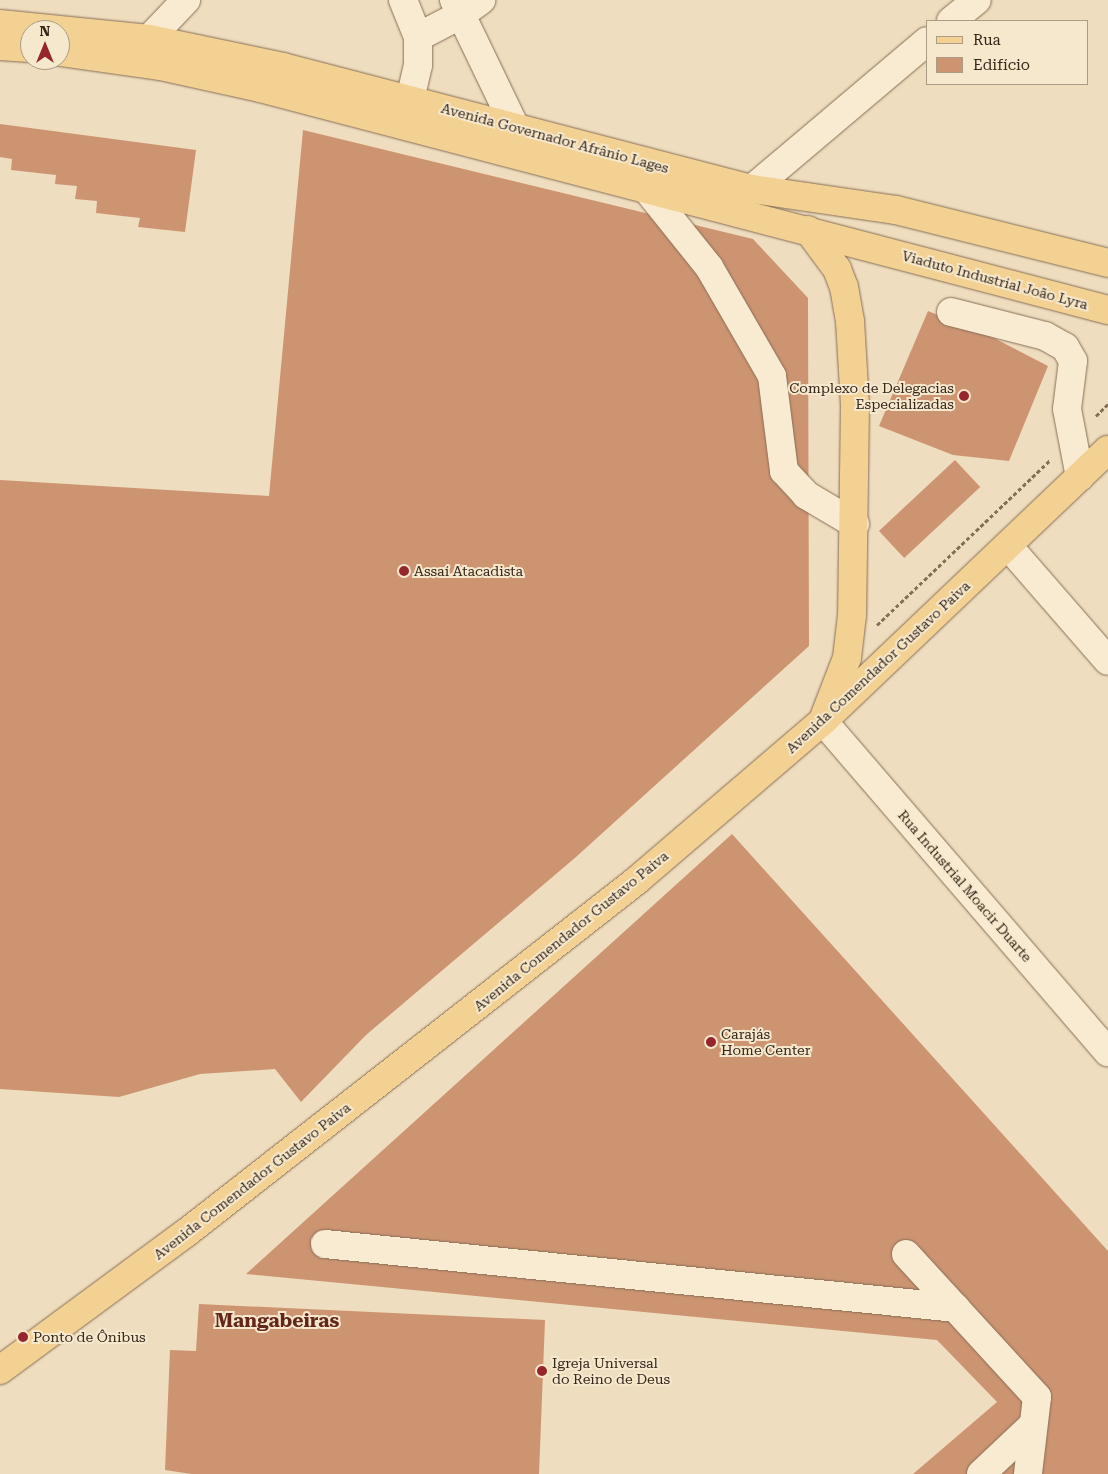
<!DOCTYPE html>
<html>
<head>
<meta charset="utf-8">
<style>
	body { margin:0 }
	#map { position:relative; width:1108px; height:1474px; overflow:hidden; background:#eeddbe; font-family:"Roboto Serif",serif }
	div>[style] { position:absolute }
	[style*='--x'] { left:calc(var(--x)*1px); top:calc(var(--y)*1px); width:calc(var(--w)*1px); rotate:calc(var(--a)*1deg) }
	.building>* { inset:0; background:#cd9472; transform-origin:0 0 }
	.path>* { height:3px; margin-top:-1.5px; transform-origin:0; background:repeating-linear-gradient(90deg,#876e56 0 4px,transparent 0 6.5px) }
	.roads { filter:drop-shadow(0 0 1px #876e56) drop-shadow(0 0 1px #876e56) }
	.minor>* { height:28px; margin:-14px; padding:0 14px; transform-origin:14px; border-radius:14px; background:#f9ebd1 }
	.major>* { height:28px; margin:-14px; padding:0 14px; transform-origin:14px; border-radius:14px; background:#f3d193 }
	.dots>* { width:14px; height:14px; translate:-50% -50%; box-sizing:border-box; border:2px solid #f6e8cd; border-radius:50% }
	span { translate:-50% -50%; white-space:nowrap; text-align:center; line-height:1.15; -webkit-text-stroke:4px #f6e8cd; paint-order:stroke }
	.street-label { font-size:14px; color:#36271b }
	.poi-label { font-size:14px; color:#36271b }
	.right { translate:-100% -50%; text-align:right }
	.left { translate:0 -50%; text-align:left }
	.district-label { font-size:19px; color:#63261a; font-weight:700 }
	.legend { position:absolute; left:926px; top:20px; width:162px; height:65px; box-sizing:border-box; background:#f6e8cd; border:1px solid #a99b86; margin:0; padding:6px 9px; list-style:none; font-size:15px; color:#36271b }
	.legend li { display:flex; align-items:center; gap:10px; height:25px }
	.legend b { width:25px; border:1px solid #a99b86 }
	.north { position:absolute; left:20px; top:20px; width:50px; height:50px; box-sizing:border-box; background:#f6e8cd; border:1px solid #a99b86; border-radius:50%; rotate:0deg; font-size:14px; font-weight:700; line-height:20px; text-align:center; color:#36271b }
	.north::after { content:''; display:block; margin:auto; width:18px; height:22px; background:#96252c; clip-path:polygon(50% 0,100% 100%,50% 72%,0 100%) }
</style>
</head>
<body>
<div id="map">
	<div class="building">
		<div style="clip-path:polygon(0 124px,196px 150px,185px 232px,138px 227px,140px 218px,96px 213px,97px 201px,75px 199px,77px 186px,55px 184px,56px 175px,11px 170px,12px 159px,0 157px)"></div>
		<div style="clip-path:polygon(303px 130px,753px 239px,808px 298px,809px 646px,576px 857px,366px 1035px,301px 1102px,275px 1069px,200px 1074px,119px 1097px,0 1089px,0 480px,269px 496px)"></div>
		<div style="clip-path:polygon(928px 311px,994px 338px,1048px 366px,1009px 461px,953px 455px,879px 426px)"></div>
		<div style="left:955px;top:460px;width:37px;height:104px;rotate:47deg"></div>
		<div style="clip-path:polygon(732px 834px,1108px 1251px,1108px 1474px,913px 1474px,997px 1402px,937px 1340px,246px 1274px)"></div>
		<div style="clip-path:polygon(199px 1304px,545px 1320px,539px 1474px,191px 1474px,165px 1470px,170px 1350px,196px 1351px)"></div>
	</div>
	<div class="path">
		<div style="--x:1096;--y:416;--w:17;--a:-45"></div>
		<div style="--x:877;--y:625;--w:239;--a:-43.6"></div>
	</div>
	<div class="roads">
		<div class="minor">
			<div style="--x:403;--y:0;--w:40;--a:68"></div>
			<div style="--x:418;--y:37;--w:28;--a:90"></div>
			<div style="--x:418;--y:65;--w:36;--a:103"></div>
			<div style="--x:454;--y:0;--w:143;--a:64.3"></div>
			<div style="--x:951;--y:21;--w:33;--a:-39"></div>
			<div style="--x:418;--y:37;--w:50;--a:-27.6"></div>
			<div style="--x:462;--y:14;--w:24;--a:-36"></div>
			<div style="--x:149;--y:39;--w:54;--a:-46.5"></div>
			<div style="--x:644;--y:186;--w:104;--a:51.3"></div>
			<div style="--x:709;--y:267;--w:126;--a:60"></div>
			<div style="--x:772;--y:376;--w:96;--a:82.8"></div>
			<div style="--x:784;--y:471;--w:33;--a:47"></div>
			<div style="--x:806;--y:495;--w:57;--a:30.6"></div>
			<div style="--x:752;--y:189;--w:229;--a:-40.2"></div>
			<div style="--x:951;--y:312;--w:97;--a:14.3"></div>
			<div style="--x:1045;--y:336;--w:23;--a:29"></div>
			<div style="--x:1065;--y:347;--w:16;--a:60"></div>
			<div style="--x:1073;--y:361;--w:48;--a:97.1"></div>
			<div style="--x:1067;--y:409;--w:69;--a:79.2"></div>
			<div style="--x:1008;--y:546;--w:152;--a:49"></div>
			<div style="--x:823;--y:721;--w:437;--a:49.3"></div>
			<div style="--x:325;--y:1244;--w:634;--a:5.79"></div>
			<div style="--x:906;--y:1254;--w:194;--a:47.5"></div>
			<div style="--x:1037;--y:1397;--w:78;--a:96.7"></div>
			<div style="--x:981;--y:1474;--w:71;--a:-43.3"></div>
		</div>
		<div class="major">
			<div style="--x:0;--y:24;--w:150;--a:5.7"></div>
			<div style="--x:149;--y:39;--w:137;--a:11.8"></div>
			<div style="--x:283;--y:67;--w:485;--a:14.6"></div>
			<div style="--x:752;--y:189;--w:146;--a:8.3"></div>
			<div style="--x:896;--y:210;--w:219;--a:14"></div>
			<div style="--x:0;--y:46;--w:30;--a:4"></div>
			<div style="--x:60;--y:52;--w:102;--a:7.9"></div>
			<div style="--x:161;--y:66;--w:101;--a:12.5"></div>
			<div style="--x:260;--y:88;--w:877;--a:14.67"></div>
			<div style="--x:808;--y:230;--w:49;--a:53.4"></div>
			<div style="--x:837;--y:269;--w:19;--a:69"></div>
			<div style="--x:844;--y:287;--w:35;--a:80"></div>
			<div style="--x:850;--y:321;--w:84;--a:86.6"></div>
			<div style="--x:855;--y:405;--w:210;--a:90.8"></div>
			<div style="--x:852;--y:615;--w:43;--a:96.6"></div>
			<div style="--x:847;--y:658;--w:61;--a:111.1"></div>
			<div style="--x:0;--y:1370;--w:231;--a:-36.4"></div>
			<div style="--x:186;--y:1233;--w:571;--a:-38.03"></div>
			<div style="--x:636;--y:881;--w:246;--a:-40.6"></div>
			<div style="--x:823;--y:721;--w:393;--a:-43.6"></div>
		</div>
	</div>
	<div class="dots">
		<div style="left:964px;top:396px;background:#96252c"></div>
		<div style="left:404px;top:571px;background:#96252c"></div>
		<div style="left:711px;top:1042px;background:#96252c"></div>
		<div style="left:23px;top:1337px;background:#96252c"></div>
		<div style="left:542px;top:1371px;background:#96252c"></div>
	</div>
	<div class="street-label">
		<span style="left:555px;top:138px;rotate:15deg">Avenida Governador Afrânio Lages</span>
		<span style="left:995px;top:280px;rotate:15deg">Viaduto Industrial João Lyra</span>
		<span style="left:878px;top:667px;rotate:-43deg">Avenida Comendador Gustavo Paiva</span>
		<span style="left:965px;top:886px;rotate:49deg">Rua Industrial Moacir Duarte</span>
		<span style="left:571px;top:931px;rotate:-39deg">Avenida Comendador Gustavo Paiva</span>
		<span style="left:252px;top:1181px;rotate:-38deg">Avenida Comendador Gustavo Paiva</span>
	</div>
	<div class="poi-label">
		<span class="right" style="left:954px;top:396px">Complexo de Delegacias<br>Especializadas</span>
		<span class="left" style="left:414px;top:571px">Assaí Atacadista</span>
		<span class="left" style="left:721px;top:1042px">Carajás<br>Home Center</span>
		<span class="left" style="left:33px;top:1337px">Ponto de Ônibus</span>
		<span class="left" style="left:552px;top:1371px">Igreja Universal<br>do Reino de Deus</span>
	</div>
	<div class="district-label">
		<span style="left:277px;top:1321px">Mangabeiras</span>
	</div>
	<ul class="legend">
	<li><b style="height:6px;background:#f3d193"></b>Rua</li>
	<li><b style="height:14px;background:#cd9472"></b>Edifício</li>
	</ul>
	<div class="north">N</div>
</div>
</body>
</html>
